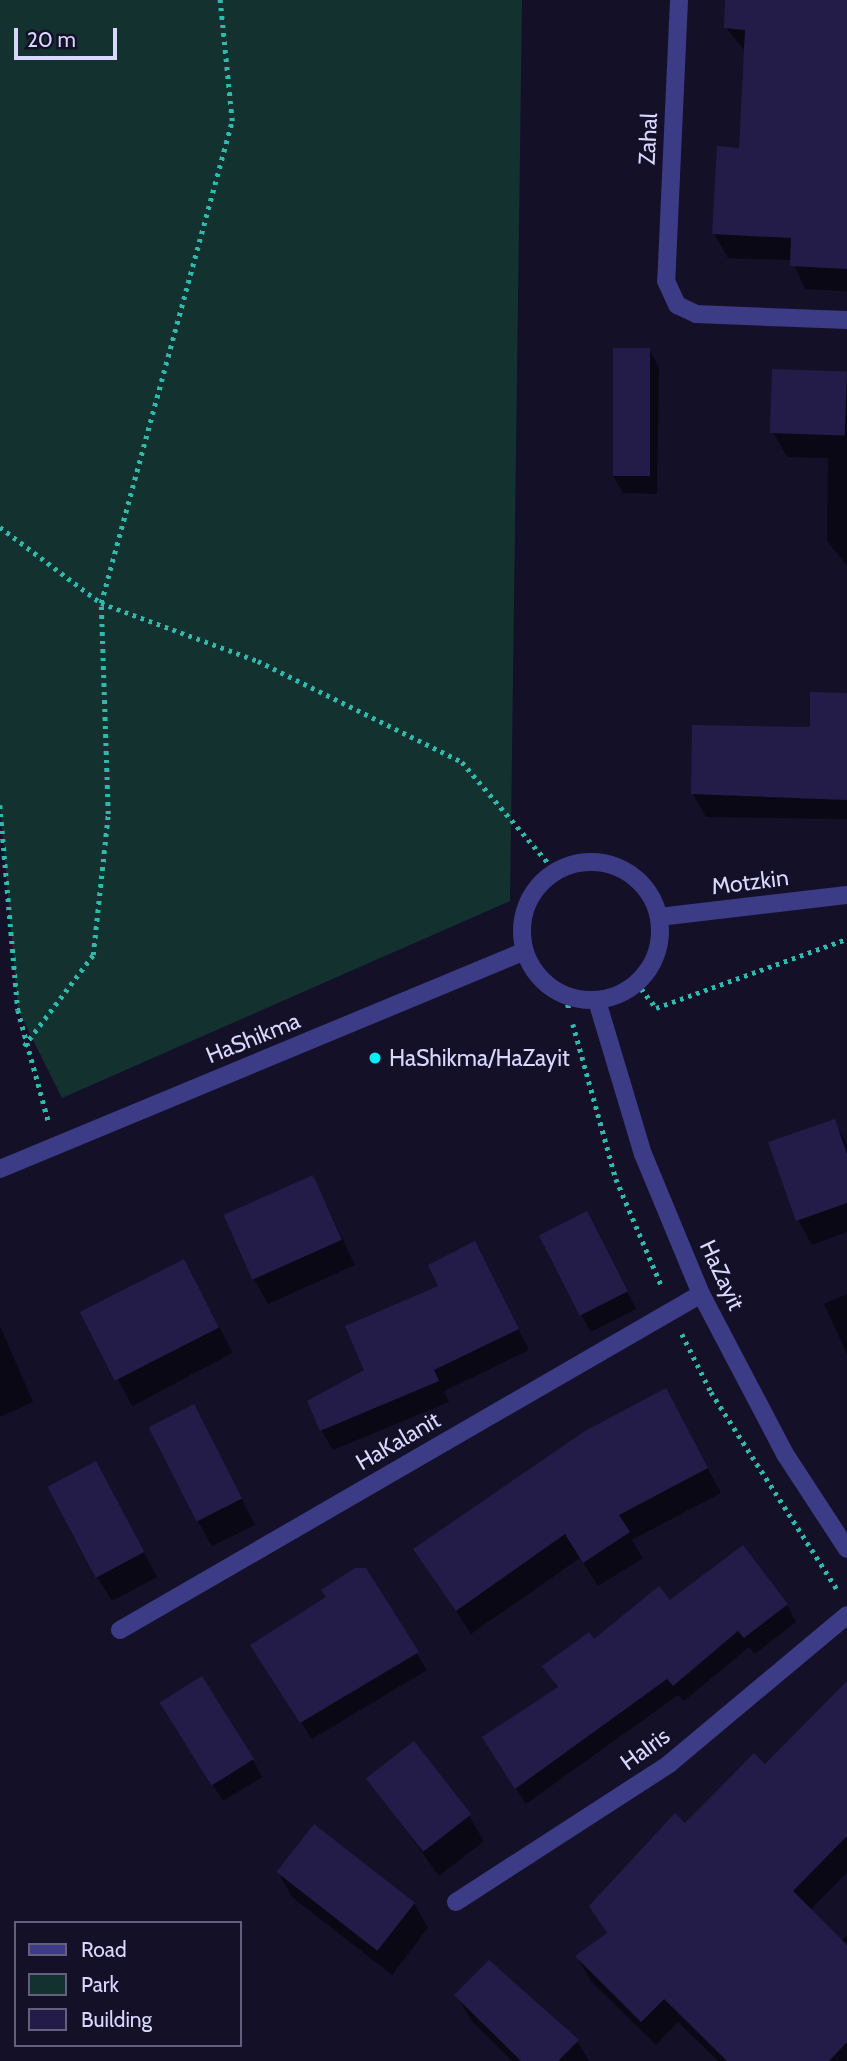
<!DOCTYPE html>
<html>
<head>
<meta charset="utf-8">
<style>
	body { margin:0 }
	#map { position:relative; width:847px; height:2061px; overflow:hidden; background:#131028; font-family:Cabin,sans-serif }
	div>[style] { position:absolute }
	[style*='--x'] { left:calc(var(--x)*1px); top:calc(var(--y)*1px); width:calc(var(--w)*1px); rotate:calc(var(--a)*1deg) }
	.green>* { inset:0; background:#13322f }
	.shadow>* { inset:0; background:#0007; transform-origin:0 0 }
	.building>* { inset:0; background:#241c48; transform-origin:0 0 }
	.path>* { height:4.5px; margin-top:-2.25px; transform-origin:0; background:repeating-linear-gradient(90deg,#30b9ac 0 3.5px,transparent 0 8.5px) }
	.minor>* { height:18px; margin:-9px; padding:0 9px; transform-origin:9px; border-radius:9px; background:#3c3b86 }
	.minor>.ring { margin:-9px; padding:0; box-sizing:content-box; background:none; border:18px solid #3c3b86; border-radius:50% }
	.dots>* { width:19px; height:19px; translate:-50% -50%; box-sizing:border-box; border:4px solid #131028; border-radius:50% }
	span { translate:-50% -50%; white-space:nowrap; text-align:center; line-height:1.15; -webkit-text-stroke:5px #131028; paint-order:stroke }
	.street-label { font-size:23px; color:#dad7ff }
	.poi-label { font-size:23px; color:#dad7ff }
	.left { translate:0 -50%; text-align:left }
	.legend { position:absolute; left:14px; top:1921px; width:228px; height:126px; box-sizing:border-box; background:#131028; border:2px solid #63607e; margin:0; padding:9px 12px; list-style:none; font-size:21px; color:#dad7ff }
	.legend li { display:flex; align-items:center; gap:14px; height:35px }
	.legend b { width:35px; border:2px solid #63607e }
	.scale { position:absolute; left:14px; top:28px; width:103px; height:32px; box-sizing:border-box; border:4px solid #dad7ff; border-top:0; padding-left:9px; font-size:21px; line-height:24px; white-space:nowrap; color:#dad7ff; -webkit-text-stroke:5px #131028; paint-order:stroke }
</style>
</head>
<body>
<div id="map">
	<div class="green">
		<div style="clip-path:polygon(0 0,522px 0,510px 901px,62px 1098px,18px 1010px,0 806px)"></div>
	</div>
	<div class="shadow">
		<div style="clip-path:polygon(727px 0,847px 0,847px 291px,805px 289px,792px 260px,728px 258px,714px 234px,741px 149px,746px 52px,726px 28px)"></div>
		<div style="clip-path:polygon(649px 350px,659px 367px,657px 494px,623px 493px,613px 476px)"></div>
		<div style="clip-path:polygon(847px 372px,847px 566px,827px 541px,828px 458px,787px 457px,773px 432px)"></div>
		<div style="clip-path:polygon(847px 695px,847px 819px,706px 817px,692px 793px,812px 729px)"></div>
		<div style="clip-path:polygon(834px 1121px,847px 1144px,847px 1232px,812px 1245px,798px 1220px)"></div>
		<div style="clip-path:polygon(313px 1177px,355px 1265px,268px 1304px,254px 1279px)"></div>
		<div style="clip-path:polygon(596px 1230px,636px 1309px,591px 1332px,581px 1315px)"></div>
		<div style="left:184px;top:1261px;width:104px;height:114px;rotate:62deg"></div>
		<div style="clip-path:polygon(486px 1264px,529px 1350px,444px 1391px,449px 1402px,333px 1450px,321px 1430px,366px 1371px,440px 1287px)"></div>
		<div style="clip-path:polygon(847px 1294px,847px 1354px,824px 1304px)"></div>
		<div style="clip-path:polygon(0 1326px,33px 1402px,0 1417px)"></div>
		<div style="clip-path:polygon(194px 1406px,255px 1525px,212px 1546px,198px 1522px)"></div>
		<div style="clip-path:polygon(679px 1415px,721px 1493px,632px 1540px,643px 1558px,598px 1586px,580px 1558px,471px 1634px,416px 1550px)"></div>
		<div style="clip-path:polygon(110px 1488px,157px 1577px,112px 1601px,97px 1577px)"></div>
		<div style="clip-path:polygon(365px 1570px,427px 1670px,312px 1739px,262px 1662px)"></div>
		<div style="clip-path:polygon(670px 1602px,787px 1605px,796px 1622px,755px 1654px,749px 1647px,684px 1701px,678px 1695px,526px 1804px,494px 1754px,558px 1689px,545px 1666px)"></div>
		<div style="clip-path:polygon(847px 1704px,847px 1873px,810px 1910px,841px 1941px,847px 1935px,847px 2061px,718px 2061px,678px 2022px,656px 2045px,590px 1980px,577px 1957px,608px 1935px,592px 1906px,675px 1816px,685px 1826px)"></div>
		<div style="clip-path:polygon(172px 1720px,253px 1760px,262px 1777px,223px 1801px)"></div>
		<div style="clip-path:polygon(369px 1779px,469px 1816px,484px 1841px,439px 1876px)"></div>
		<div style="clip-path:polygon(278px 1872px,414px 1903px,428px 1928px,392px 1975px,292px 1897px)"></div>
		<div style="clip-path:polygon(457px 1996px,577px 2041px,589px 2061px,512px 2061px,471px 2020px)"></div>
	</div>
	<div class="building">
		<div style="clip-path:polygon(725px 0,847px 0,847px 269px,790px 266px,791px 238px,712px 234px,717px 146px,739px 148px,745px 30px,724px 28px)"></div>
		<div style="left:613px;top:348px;width:37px;height:128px"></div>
		<div style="left:772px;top:369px;width:75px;height:64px;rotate:2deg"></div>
		<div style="clip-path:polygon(810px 692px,847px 693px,847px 800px,691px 794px,692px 725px,810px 727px)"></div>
		<div style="clip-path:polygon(835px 1119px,847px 1154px,847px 1203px,796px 1221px,768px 1142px)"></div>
		<div style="left:313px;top:1175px;width:71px;height:98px;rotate:66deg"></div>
		<div style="left:587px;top:1211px;width:90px;height:54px;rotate:63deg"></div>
		<div style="clip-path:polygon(475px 1241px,519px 1329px,434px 1370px,439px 1381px,320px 1431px,307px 1401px,364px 1370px,345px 1326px,438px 1286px,428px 1265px)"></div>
		<div style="left:184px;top:1259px;width:77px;height:117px;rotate:63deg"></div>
		<div style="clip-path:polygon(666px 1388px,708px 1468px,619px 1515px,630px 1532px,583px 1563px,565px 1534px,456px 1611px,413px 1549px,585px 1431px)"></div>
		<div style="left:194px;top:1404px;width:106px;height:51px;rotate:63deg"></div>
		<div style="left:96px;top:1461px;width:103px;height:55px;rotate:62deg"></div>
		<div style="clip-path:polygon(743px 1545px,788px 1604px,744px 1638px,738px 1631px,673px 1686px,667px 1679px,515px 1789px,482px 1737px,558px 1687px,542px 1666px,589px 1632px,594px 1639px,659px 1586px,670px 1600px)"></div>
		<div style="clip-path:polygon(355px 1568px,366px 1568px,419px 1652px,300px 1723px,250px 1645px,326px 1597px,321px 1590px)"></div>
		<div style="left:202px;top:1676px;width:98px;height:50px;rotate:58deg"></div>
		<div style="clip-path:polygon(847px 1681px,847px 1836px,793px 1891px,847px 1945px,847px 2042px,829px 2061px,727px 2061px,664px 1999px,641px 2022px,575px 1956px,607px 1933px,589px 1906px,675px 1813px,685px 1823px,754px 1753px,765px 1764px)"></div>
		<div style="left:414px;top:1741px;width:93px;height:61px;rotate:52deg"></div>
		<div style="left:314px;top:1824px;width:128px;height:61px;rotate:38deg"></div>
		<div style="clip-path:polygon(489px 1960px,579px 2040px,558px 2061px,521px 2061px,454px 1995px)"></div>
	</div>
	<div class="path">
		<div style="--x:0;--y:527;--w:126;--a:37"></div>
		<div style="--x:101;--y:603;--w:167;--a:20.3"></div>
		<div style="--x:258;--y:661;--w:228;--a:26.3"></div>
		<div style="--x:462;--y:762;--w:143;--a:49.5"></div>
		<div style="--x:0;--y:805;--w:206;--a:85"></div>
		<div style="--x:18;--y:1010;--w:114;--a:74.7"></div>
		<div style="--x:636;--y:982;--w:33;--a:52"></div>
		<div style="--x:656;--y:1008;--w:203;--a:-19.9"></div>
		<div style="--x:566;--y:996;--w:13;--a:77"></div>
		<div style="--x:573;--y:1024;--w:161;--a:74.5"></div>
		<div style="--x:616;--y:1179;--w:117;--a:66.9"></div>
		<div style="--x:24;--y:1046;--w:114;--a:-52.8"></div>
		<div style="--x:93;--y:955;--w:142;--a:-83.9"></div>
		<div style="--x:108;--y:814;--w:211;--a:-91.9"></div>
		<div style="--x:101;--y:603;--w:499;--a:-74.8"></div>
		<div style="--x:232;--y:121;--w:122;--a:-95.7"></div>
		<div style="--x:682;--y:1334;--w:65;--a:63.4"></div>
		<div style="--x:711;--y:1392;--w:237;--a:57.4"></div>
	</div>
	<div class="minor">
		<div style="--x:679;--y:0;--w:281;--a:92.6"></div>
		<div style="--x:666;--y:281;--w:26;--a:65"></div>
		<div style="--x:677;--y:305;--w:21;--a:25"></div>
		<div style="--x:696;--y:314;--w:151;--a:2.3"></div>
		<div class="ring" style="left:522px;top:862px;width:120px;height:120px"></div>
		<div style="--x:659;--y:917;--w:189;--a:-6.7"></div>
		<div style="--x:597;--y:1001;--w:160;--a:73.3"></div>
		<div style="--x:643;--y:1154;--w:152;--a:67.5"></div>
		<div style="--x:701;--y:1294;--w:181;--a:62.3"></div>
		<div style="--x:785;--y:1454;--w:113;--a:56.9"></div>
		<div style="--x:0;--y:1169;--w:568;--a:-22.55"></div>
		<div style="--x:120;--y:1630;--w:671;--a:-30.04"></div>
		<div style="--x:456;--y:1902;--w:254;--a:-32.9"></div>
		<div style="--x:669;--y:1764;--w:232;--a:-39.9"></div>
	</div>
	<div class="dots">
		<div style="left:375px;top:1058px;background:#04edfd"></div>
	</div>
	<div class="street-label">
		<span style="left:648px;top:139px;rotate:-87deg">Zahal</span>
		<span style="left:750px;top:882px;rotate:-7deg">Motzkin</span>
		<span style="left:253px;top:1038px;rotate:-22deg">HaShikma</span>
		<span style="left:722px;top:1275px;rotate:65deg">HaZayit</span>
		<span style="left:398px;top:1441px;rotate:-30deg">HaKalanit</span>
		<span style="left:645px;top:1749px;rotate:-36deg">HaIris</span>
	</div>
	<div class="poi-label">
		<span class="left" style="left:389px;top:1058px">HaShikma/HaZayit</span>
	</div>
	<ul class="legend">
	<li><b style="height:9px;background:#3c3b86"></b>Road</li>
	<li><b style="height:19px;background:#13322f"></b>Park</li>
	<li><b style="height:19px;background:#241c48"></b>Building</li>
	</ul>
	<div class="scale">20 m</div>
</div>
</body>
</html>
